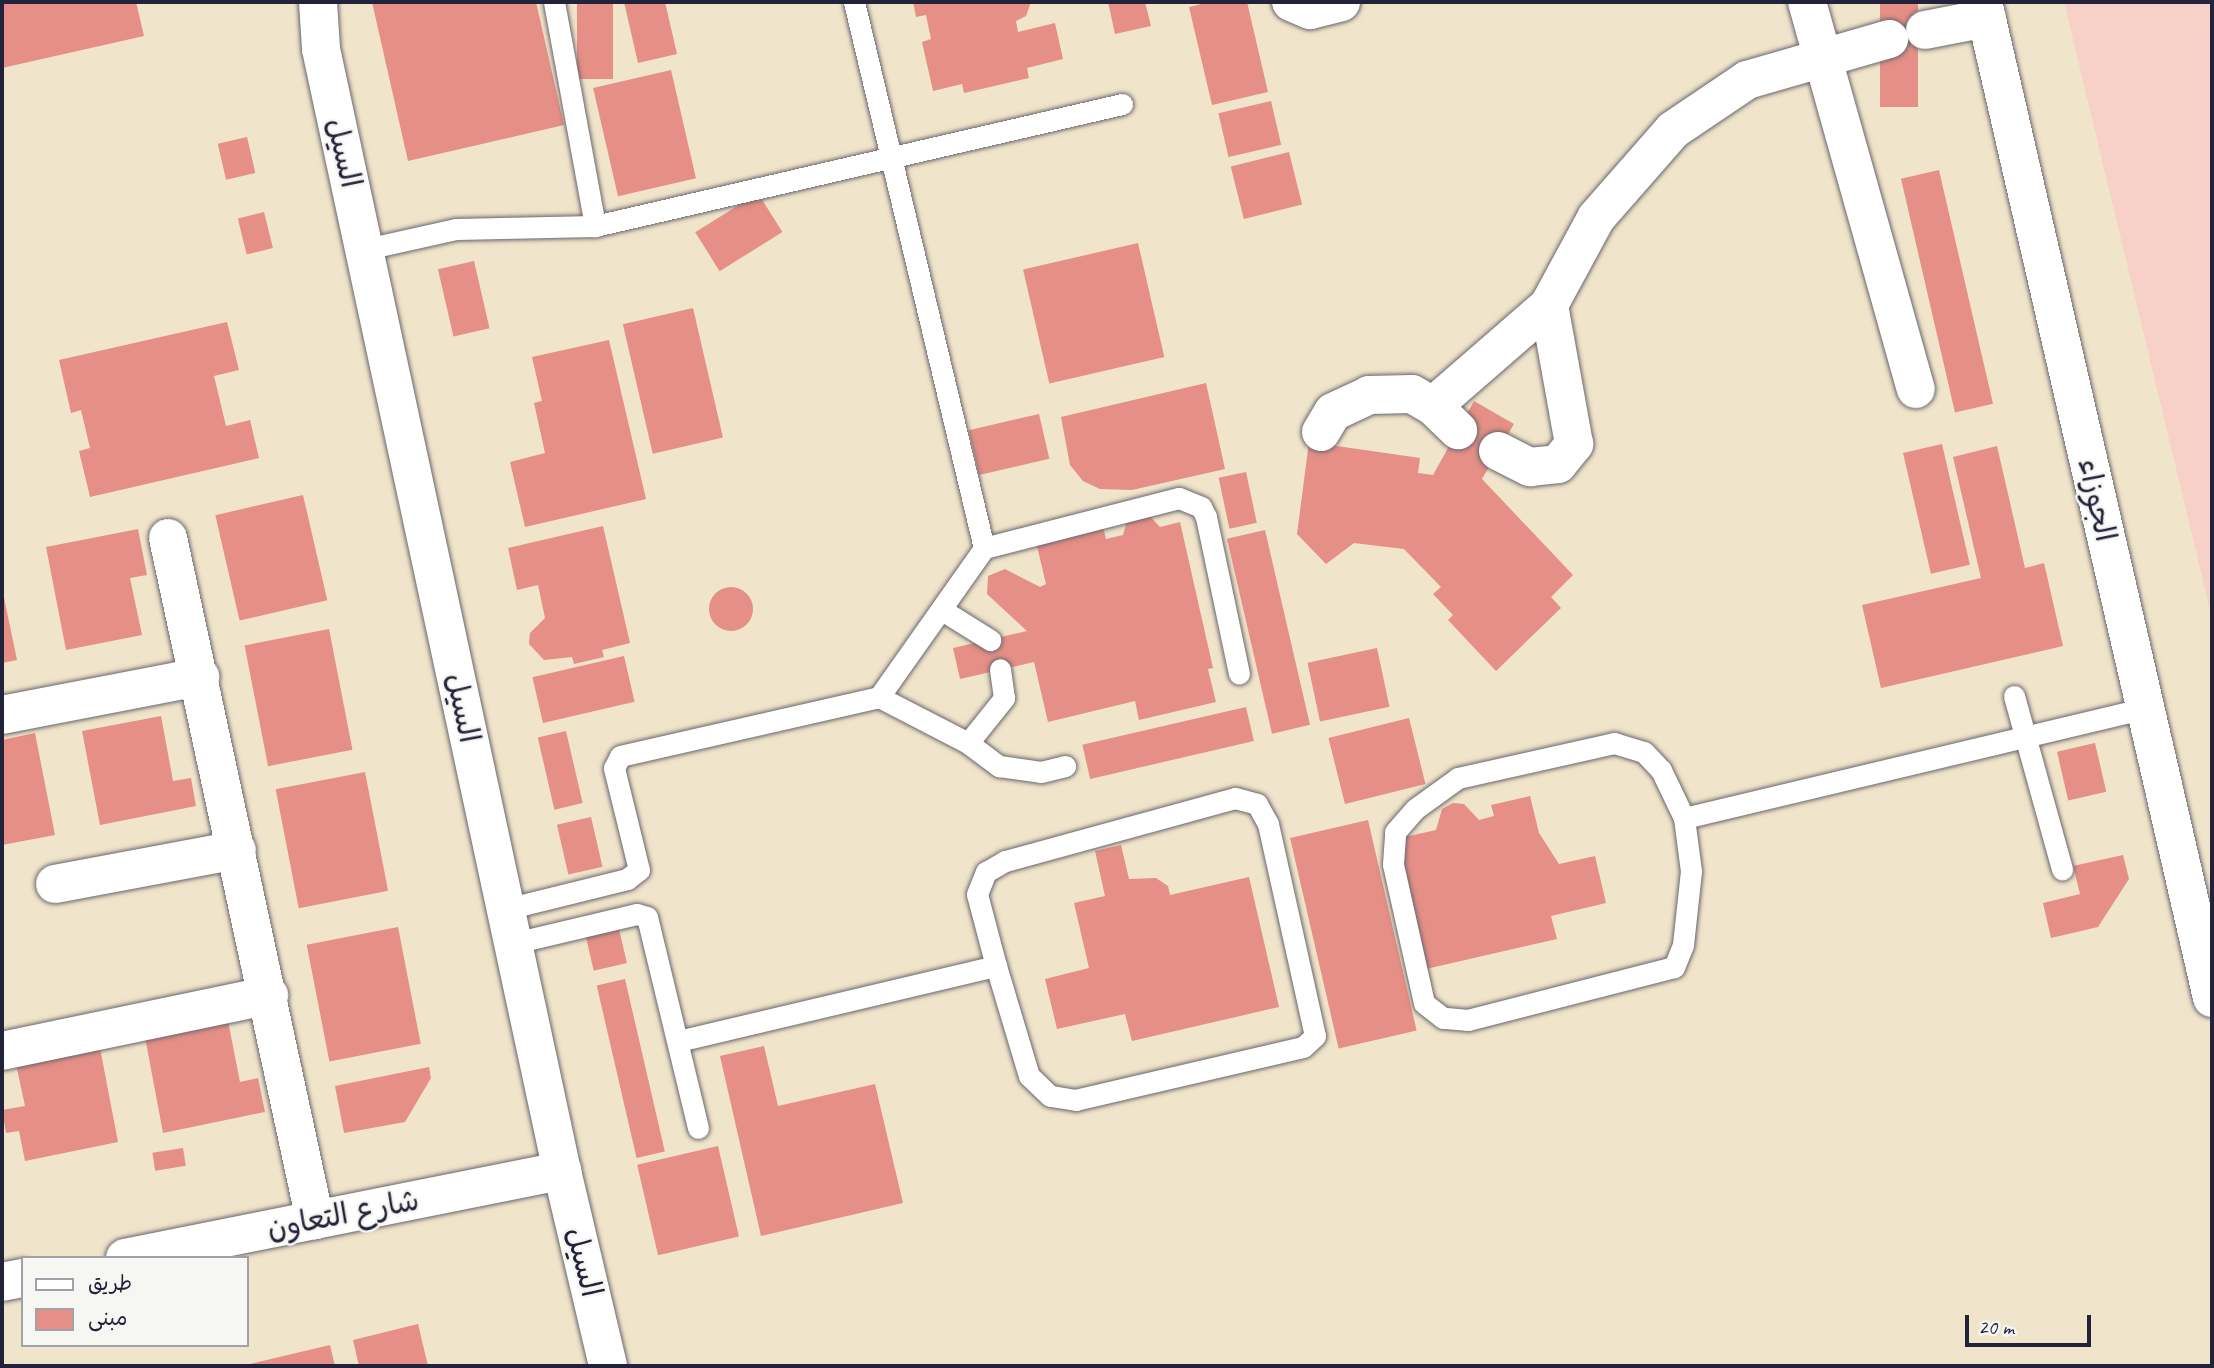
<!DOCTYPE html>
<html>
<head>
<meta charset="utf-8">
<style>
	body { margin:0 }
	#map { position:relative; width:2214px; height:1368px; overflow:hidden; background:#f0e4ca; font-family:Caveat,"Playpen Sans Arabic",sans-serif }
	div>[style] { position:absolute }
	.built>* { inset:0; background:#f7d1c7 }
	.building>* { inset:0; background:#e58f86; transform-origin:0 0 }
	.round { border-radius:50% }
	.roads { filter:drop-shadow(0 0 2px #6a666d) drop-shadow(0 0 2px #6a666d) }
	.service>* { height:21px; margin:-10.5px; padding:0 10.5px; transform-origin:10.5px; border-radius:10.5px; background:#fff }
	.minor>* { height:38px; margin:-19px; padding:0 19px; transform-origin:19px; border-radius:19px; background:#fff }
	span { translate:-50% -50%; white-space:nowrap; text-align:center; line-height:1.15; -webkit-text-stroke:5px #f6f6f2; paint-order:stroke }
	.street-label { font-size:30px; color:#22223b }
	.frame { position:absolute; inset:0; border:4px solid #22223b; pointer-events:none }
	.legend { position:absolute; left:21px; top:1256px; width:228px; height:91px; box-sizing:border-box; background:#f6f6f2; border:2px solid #a1a1a9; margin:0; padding:9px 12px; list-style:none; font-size:21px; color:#22223b }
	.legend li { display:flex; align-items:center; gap:14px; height:35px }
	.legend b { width:35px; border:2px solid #a1a1a9 }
	.scale { position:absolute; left:1965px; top:1315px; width:126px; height:32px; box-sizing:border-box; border:4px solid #22223b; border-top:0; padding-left:9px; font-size:21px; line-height:24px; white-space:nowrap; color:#22223b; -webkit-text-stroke:5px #f6f6f2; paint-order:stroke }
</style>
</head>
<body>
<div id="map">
	<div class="built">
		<i style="clip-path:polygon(2064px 2px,2212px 2px,2212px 618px)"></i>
	</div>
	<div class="building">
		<i style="clip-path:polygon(2px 2px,136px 2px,144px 36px,2px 68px)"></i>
		<i style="clip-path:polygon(372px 2px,536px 2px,564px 125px,408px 161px)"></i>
		<i style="left:577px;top:2px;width:36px;height:77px"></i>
		<i style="clip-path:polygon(624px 2px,665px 2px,677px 54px,638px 63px)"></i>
		<i style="clip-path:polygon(913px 2px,1031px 2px,1026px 16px,1016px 21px,1018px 32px,1055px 23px,1063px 59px,1027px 68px,1029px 78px,964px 93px,962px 84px,933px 91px,922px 42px,931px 39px,926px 15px,916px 17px)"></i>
		<i style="clip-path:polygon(1108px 2px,1145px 2px,1151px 26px,1115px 34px)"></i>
		<i style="clip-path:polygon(1210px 2px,1247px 2px,1268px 92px,1212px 105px,1189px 7px)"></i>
		<i style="left:1880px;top:2px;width:38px;height:105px"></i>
		<i style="left:671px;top:70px;width:111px;height:80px;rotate:77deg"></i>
		<i style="left:1271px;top:101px;width:45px;height:54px;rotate:77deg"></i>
		<i style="left:247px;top:137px;width:37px;height:30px;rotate:77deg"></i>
		<i style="left:1289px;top:152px;width:54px;height:60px;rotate:76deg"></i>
		<i style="left:1939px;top:170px;width:240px;height:39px;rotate:77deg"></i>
		<i style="left:758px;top:193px;width:46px;height:74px;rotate:58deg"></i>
		<i style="left:264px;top:212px;width:37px;height:27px;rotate:76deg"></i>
		<i style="left:1138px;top:243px;width:117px;height:118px;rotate:77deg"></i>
		<i style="left:474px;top:261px;width:69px;height:37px;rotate:77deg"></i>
		<i style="left:693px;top:308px;width:133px;height:72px;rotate:77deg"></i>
		<i style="clip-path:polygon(227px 322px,239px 370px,214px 376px,226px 426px,250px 420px,259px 458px,90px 497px,79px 451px,90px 448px,81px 410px,71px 413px,59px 360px)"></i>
		<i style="clip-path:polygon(609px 340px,646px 499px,525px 527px,510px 462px,545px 453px,534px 403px,542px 401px,532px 357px)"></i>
		<i style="clip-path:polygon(1206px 383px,1225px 469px,1132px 490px,1100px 489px,1083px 481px,1070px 465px,1061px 417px)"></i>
		<i style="clip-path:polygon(1474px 401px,1514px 424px,1482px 479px,1573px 575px,1551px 597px,1561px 608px,1496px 671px,1448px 620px,1453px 615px,1433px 594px,1441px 587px,1404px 549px,1354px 543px,1326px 564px,1297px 534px,1309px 442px,1420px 458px,1418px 473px,1433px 475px)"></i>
		<i style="left:1039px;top:414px;width:46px;height:72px;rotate:77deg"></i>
		<i style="left:1942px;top:444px;width:124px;height:40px;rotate:77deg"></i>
		<i style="clip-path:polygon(1997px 446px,2025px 568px,2044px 563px,2063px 646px,1881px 688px,1862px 605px,1981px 578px,1953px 457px)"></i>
		<i style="left:1246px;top:472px;width:52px;height:28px;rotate:78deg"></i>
		<i style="left:303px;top:495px;width:108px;height:90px;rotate:77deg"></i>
		<i style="clip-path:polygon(1147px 513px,1160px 527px,1180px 522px,1213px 668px,1208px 669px,1216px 702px,1139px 720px,1135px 701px,1048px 722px,1034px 662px,960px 679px,953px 648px,1027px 631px,987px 594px,988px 576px,1005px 569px,1040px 587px,1046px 584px,1036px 542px,1103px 526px,1106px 539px,1123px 535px,1128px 517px)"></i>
		<i style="clip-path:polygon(603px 526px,630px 643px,602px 650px,604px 657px,574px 664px,572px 657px,544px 660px,529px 644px,530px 633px,545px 618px,538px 585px,517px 590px,508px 548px)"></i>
		<i style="clip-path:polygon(138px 529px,147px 575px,130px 578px,142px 635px,66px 650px,46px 547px)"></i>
		<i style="left:1265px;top:530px;width:200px;height:39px;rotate:77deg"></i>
		<i class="round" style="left:709px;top:587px;width:44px;height:44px"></i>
		<i style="clip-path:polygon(2px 588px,17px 660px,2px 663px)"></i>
		<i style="left:329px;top:629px;width:123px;height:86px;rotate:79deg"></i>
		<i style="left:1377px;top:648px;width:60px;height:71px;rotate:78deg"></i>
		<i style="left:624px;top:656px;width:47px;height:94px;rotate:77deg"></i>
		<i style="left:1246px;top:707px;width:35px;height:168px;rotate:77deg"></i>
		<i style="clip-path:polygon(161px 716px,173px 781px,191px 778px,196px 806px,100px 825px,82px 731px)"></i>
		<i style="left:1409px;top:718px;width:68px;height:83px;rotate:76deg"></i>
		<i style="left:566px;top:731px;width:74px;height:29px;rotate:77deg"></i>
		<i style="clip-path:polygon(35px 733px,55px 835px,2px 845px,2px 740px)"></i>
		<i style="left:2095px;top:743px;width:50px;height:39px;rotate:77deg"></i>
		<i style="left:365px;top:772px;width:121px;height:91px;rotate:79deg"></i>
		<i style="clip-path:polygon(1530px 796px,1539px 833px,1559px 864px,1595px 856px,1606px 903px,1551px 916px,1557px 939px,1426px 969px,1396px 839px,1436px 830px,1442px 809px,1453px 803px,1464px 804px,1479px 820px,1494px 816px,1491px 805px)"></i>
		<i style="left:591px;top:817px;width:51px;height:35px;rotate:77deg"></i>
		<i style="left:1368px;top:820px;width:216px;height:80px;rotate:77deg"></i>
		<i style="clip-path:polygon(1121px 845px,1129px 879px,1156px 878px,1168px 886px,1170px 895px,1249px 877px,1279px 1007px,1132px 1041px,1125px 1014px,1057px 1029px,1045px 979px,1089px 968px,1074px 903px,1105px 896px,1095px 851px)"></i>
		<i style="clip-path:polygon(2123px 855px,2129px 879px,2098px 927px,2051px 938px,2043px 903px,2080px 894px,2073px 866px)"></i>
		<i style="left:398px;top:927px;width:119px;height:93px;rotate:79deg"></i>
		<i style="left:619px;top:929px;width:35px;height:34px;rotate:77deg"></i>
		<i style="left:625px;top:979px;width:177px;height:29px;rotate:77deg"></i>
		<i style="clip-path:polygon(228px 1021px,240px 1082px,258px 1078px,265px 1112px,163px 1133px,145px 1037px)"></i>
		<i style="clip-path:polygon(764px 1046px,778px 1106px,875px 1084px,903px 1203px,761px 1236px,720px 1056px)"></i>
		<i style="clip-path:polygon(100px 1048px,118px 1142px,25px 1161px,19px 1131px,6px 1133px,2px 1110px,25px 1106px,16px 1064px)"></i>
		<i style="clip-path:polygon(429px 1067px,431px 1078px,405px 1122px,344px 1133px,335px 1086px)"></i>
		<i style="left:718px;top:1146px;width:93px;height:83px;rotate:77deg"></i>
		<i style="left:183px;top:1148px;width:18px;height:31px;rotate:81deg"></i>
		<i style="clip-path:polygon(418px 1324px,428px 1366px,359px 1366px,353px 1340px)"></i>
		<i style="clip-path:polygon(330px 1345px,335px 1366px,247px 1366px,246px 1365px)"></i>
	</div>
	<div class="roads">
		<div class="service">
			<i style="left:554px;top:2px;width:228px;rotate:79.6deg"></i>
			<i style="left:854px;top:2px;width:561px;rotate:76.61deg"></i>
			<i style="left:366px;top:249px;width:92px;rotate:-12.5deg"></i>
			<i style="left:456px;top:229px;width:139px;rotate:-1.2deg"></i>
			<i style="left:595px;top:226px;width:541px;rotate:-13.03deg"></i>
			<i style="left:942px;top:610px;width:57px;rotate:32deg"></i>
			<i style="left:2014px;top:696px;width:180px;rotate:74.5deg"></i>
			<i style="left:879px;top:697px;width:182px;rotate:-54.8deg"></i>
			<i style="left:984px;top:548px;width:201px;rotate:-14.4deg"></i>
			<i style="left:1179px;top:498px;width:24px;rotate:22deg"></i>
			<i style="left:1201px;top:507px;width:11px;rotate:63deg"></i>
			<i style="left:1206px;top:517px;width:160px;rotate:78.1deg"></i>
			<i style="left:968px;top:743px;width:58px;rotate:-51.3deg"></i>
			<i style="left:1004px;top:698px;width:29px;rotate:-98deg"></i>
			<i style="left:1614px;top:743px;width:31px;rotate:17deg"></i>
			<i style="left:1644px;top:752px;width:25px;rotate:47deg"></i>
			<i style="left:1661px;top:770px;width:53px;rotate:64.4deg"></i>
			<i style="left:1684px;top:818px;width:53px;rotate:82.5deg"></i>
			<i style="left:1691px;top:871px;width:74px;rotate:96.2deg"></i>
			<i style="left:1683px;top:945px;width:24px;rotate:112deg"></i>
			<i style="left:1674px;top:967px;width:213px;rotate:165.6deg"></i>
			<i style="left:1468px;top:1020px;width:25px;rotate:-175deg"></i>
			<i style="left:1443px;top:1018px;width:24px;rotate:-142deg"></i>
			<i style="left:1424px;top:1003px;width:142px;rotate:-102.6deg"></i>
			<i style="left:1393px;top:864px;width:32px;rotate:-86deg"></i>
			<i style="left:1395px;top:832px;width:30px;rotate:-49deg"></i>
			<i style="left:1415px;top:809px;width:53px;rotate:-35.8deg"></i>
			<i style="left:1458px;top:778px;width:160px;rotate:-12.6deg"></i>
			<i style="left:1235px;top:798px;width:23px;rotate:15deg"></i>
			<i style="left:1257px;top:804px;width:23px;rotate:61deg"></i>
			<i style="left:1268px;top:824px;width:217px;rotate:77.5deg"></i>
			<i style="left:1315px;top:1036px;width:16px;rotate:137deg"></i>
			<i style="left:1303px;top:1047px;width:233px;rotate:166.9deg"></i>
			<i style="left:1076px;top:1100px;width:26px;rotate:-171deg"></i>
			<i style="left:1050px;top:1096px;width:29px;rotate:-136deg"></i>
			<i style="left:1029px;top:1076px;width:115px;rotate:-106.7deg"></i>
			<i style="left:996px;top:966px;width:74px;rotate:-104.8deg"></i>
			<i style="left:977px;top:894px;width:24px;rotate:-68deg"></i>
			<i style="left:986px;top:872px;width:22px;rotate:-30deg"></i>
			<i style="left:1005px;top:861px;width:238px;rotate:-15.3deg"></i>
			<i style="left:1684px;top:818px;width:474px;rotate:-13.4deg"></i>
			<i style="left:506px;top:909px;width:125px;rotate:-13.9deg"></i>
			<i style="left:627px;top:879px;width:15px;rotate:-37deg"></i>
			<i style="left:639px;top:870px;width:105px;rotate:-103.8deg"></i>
			<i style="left:614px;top:768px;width:13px;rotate:-63deg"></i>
			<i style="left:620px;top:756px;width:266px;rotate:-12.8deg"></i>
			<i style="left:879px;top:697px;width:100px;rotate:27.3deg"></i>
			<i style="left:968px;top:743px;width:39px;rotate:37deg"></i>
			<i style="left:999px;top:766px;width:42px;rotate:8.1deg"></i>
			<i style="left:1041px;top:772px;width:25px;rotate:-14deg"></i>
			<i style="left:514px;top:943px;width:126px;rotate:-13.3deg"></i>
			<i style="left:637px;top:914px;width:10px;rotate:17deg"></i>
			<i style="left:647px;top:917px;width:217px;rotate:76.4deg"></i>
			<i style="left:678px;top:1041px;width:327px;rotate:-13.3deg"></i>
		</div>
		<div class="minor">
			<i style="left:318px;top:2px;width:47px;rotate:86.3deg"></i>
			<i style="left:321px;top:49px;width:1148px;rotate:77.88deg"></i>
			<i style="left:562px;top:1171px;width:200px;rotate:76.7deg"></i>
			<i style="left:1291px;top:2px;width:21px;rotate:23deg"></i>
			<i style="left:1310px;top:10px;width:32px;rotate:-14deg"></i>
			<i style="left:1807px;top:2px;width:402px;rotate:74.3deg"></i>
			<i style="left:1983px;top:2px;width:1022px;rotate:77.05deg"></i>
			<i style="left:1925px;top:30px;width:63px;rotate:-11deg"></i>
			<i style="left:1433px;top:406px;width:35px;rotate:44deg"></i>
			<i style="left:1321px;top:432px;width:23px;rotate:-59deg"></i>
			<i style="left:1333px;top:412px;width:40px;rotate:-25deg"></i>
			<i style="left:1369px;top:395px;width:43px;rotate:-1.3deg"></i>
			<i style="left:1412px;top:394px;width:24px;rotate:30deg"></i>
			<i style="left:1433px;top:406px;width:154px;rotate:-41deg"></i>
			<i style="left:1549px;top:305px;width:99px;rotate:-61.6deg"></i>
			<i style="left:1596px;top:218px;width:117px;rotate:-48.8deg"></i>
			<i style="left:1673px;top:130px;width:89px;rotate:-34deg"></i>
			<i style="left:1747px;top:80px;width:148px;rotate:-16.1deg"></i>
			<i style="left:1498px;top:451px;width:36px;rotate:27deg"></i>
			<i style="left:1530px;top:467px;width:28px;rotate:-6deg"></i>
			<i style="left:1558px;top:464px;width:26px;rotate:-51deg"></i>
			<i style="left:1574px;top:444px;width:141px;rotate:-100.2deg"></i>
			<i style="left:168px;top:538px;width:698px;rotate:77.84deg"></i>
			<i style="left:2px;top:715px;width:202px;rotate:-10.9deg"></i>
			<i style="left:55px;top:884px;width:185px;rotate:-10.6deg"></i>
			<i style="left:2px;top:1051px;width:273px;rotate:-11.8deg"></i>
			<i style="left:125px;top:1258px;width:446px;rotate:-11.3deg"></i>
			<i style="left:2px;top:1282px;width:21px;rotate:-11deg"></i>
		</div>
	</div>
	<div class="street-label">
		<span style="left:344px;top:153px;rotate:77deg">السيل</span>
		<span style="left:2097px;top:500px;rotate:77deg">الجوزاء</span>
		<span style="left:463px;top:708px;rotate:78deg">السيل</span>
		<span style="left:343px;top:1214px;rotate:-11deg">شارع التعاون</span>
		<span style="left:584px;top:1262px;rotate:76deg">السيل</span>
	</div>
	<div class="frame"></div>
	<ul class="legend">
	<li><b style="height:9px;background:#fff"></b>طريق</li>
	<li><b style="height:19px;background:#e58f86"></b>مبنى</li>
	</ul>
	<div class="scale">20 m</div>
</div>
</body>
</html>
